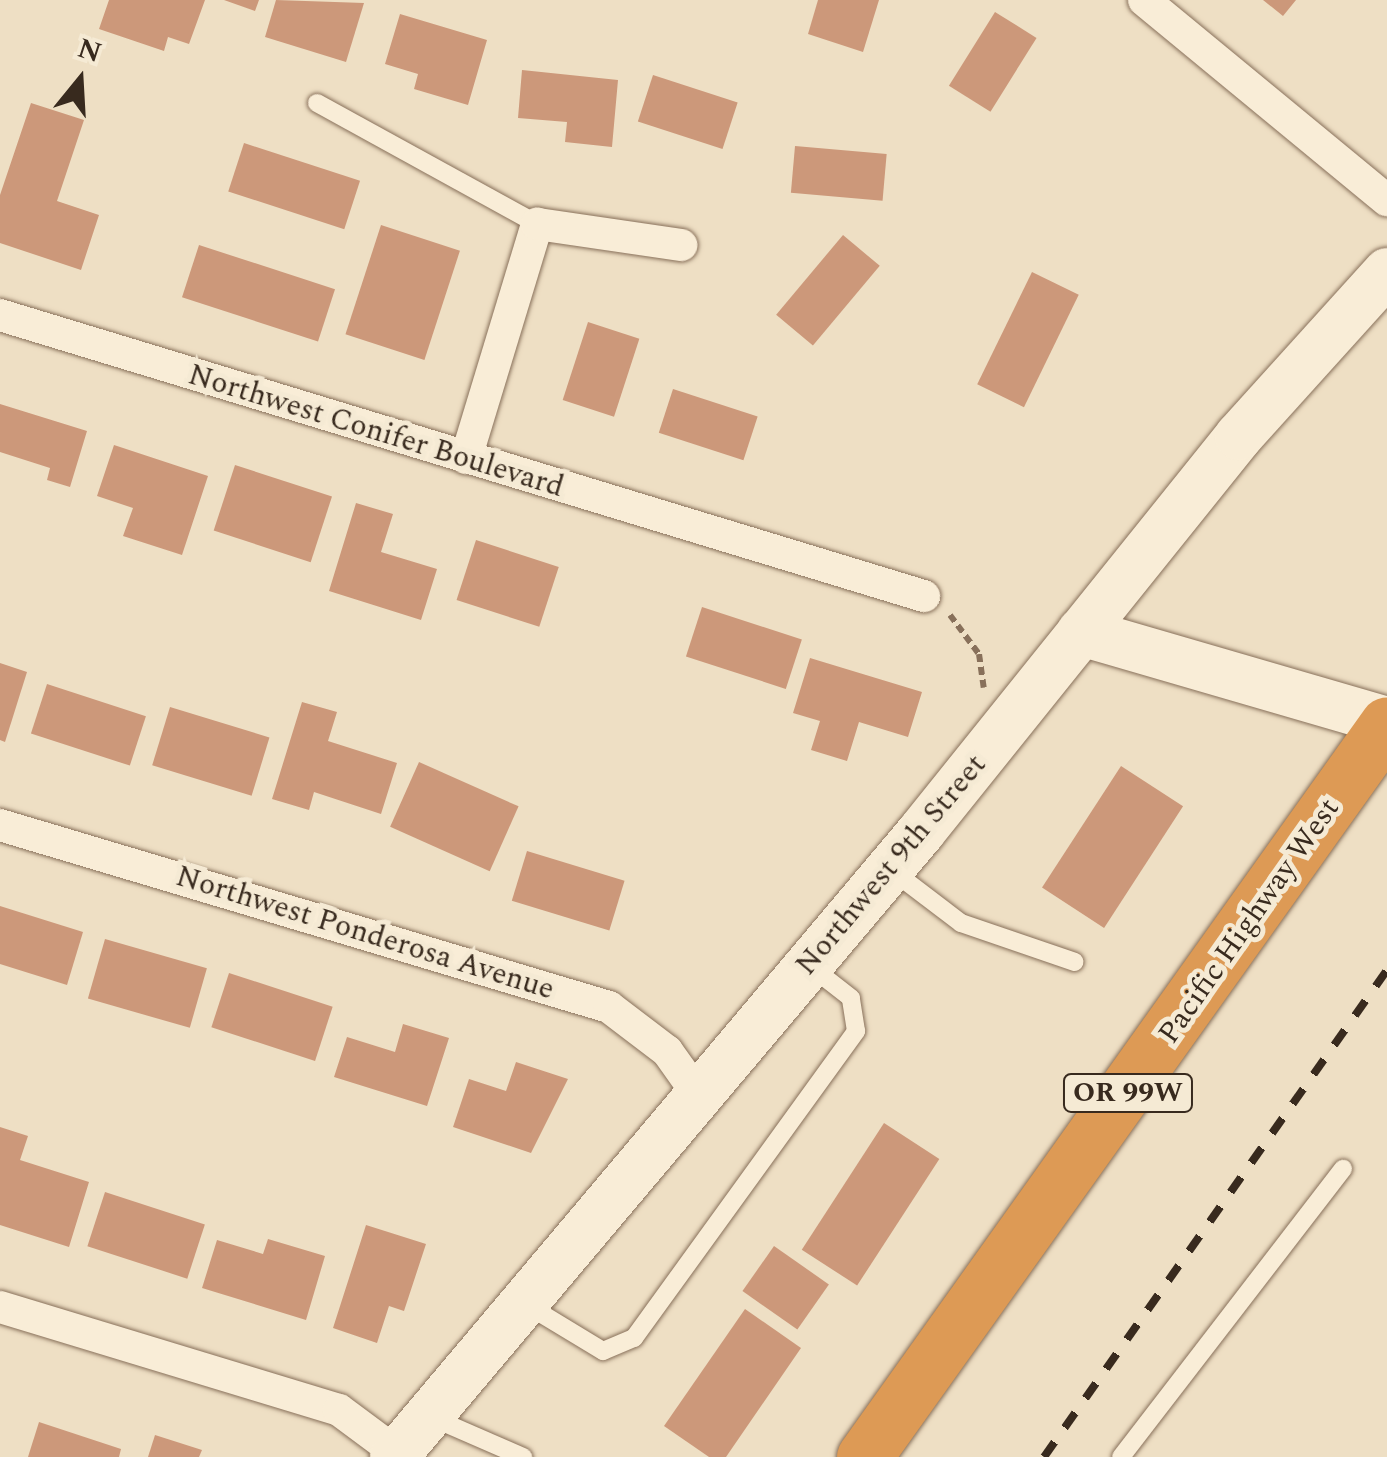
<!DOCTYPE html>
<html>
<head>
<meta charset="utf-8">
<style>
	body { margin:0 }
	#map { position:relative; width:1387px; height:1457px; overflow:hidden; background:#eedfc4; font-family:Spectral,serif }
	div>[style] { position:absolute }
	.building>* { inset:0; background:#cc987a; transform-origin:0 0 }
	.path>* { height:6px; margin-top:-3px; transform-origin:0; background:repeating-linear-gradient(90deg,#88705a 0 8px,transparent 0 13px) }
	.roads { filter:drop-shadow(0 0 2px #88705a) drop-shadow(0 0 2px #88705a) }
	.lane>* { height:18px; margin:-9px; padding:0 9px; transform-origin:9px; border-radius:9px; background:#f9edd7 }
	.street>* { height:32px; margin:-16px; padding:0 16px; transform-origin:16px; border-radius:16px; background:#f9edd7 }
	.secondary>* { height:48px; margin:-24px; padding:0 24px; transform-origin:24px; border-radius:24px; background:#f9edd7 }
	.highway>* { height:55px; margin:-27.5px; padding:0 27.5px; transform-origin:27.5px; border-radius:27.5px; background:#dd9a55 }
	.rail>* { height:8px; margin-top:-4px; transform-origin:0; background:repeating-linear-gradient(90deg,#382a1e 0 18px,transparent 0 36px) }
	span { translate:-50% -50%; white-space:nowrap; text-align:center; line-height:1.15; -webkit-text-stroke:10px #f5ead4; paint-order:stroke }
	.shield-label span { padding:2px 8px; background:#f5ead4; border:2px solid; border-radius:8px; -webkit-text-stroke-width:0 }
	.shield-label { font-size:28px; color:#382a1e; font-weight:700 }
	.street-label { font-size:30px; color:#382a1e }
	.north { position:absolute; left:30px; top:30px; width:100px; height:100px; -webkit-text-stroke:8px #f5ead4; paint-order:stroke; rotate:18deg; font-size:28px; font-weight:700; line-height:40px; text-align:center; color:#382a1e }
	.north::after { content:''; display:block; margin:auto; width:35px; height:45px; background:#382a1e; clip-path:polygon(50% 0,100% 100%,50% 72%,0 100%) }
</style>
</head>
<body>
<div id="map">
	<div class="building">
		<i style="clip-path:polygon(109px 0,205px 0,189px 44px,168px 37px,164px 51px,99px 29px)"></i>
		<i style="clip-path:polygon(224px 0,259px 0,255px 11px)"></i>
		<i style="clip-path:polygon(276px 0,364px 3px,346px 62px,265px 37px)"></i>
		<i style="clip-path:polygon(818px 0,879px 0,863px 52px,808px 34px)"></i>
		<i style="clip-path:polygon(1263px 0,1296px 0,1283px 16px)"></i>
		<i style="left:995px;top:12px;width:49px;height:87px;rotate:32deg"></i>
		<i style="clip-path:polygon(400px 14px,487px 40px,468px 105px,414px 89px,418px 74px,385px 64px)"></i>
		<i style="clip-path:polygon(522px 70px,618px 80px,612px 147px,565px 142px,567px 122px,518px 118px)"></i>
		<i style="left:653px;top:75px;width:89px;height:49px;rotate:18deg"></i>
		<i style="clip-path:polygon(31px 103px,84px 120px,57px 201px,99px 215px,81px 270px,0 243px,0 195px)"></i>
		<i style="left:244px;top:143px;width:122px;height:51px;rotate:18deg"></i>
		<i style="left:795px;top:146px;width:92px;height:47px;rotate:5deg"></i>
		<i style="left:381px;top:225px;width:83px;height:115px;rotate:18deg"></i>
		<i style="left:843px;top:235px;width:48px;height:104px;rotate:40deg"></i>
		<i style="left:199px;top:245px;width:143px;height:55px;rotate:18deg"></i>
		<i style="left:1032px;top:272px;width:52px;height:125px;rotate:26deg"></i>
		<i style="left:588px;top:322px;width:54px;height:82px;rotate:18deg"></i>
		<i style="left:673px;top:389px;width:89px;height:46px;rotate:18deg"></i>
		<i style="clip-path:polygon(0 404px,87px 431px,70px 487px,47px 480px,50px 468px,0 452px)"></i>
		<i style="clip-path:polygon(114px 445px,208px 476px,182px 555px,123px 536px,133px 508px,97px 496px)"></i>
		<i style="left:235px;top:465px;width:102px;height:69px;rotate:18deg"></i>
		<i style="clip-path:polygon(356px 503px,393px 514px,381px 552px,437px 569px,421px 620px,329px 591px)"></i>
		<i style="left:476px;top:540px;width:87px;height:63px;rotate:18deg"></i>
		<i style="left:702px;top:607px;width:105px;height:52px;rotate:18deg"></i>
		<i style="clip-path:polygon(810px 658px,922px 692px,908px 737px,859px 722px,847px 761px,811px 750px,820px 721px,793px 713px)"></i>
		<i style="clip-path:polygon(0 663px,27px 672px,5px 742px,0 740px)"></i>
		<i style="left:47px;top:684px;width:104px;height:52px;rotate:18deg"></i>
		<i style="clip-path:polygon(302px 702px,337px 712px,328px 741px,397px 763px,381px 814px,314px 792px,309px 810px,272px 799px)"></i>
		<i style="left:170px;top:707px;width:104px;height:61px;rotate:17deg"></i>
		<i style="left:419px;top:762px;width:109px;height:71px;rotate:24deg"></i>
		<i style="left:1121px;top:766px;width:74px;height:145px;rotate:33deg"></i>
		<i style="left:527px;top:851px;width:102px;height:52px;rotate:17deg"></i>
		<i style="clip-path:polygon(0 906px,83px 932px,67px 985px,0 964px)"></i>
		<i style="left:105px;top:939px;width:106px;height:62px;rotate:16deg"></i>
		<i style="left:229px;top:973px;width:109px;height:57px;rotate:18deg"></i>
		<i style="clip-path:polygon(403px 1024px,449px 1038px,427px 1106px,334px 1077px,347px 1037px,395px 1052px)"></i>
		<i style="clip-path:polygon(516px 1062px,568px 1079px,531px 1153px,453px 1127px,469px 1079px,506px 1091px)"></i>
		<i style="left:884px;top:1123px;width:66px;height:151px;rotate:33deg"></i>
		<i style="clip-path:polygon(0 1127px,28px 1136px,20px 1160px,89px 1182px,69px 1247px,0 1225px)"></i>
		<i style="left:105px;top:1192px;width:105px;height:57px;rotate:18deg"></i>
		<i style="clip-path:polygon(366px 1225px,426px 1244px,404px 1311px,389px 1306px,377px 1343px,333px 1328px)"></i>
		<i style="clip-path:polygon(268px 1239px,325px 1256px,306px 1320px,202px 1288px,217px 1240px,263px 1254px)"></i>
		<i style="left:774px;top:1246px;width:67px;height:55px;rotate:35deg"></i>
		<i style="clip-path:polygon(745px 1309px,801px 1348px,726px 1457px,709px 1457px,664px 1426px)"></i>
		<i style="clip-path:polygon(39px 1422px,121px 1449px,119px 1457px,28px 1457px)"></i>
		<i style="clip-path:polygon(155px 1435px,202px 1450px,199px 1457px,148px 1457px)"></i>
	</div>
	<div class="path">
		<i style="left:950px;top:615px;width:49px;rotate:53.4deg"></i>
		<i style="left:979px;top:654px;width:34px;rotate:82deg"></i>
	</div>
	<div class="roads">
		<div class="lane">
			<i style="left:317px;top:103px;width:251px;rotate:28.8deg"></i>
			<i style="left:890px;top:869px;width:89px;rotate:37.3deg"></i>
			<i style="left:961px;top:923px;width:120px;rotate:18.9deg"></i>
			<i style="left:527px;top:1305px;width:89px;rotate:31.2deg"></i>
			<i style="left:603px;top:1351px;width:34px;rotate:-23deg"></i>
			<i style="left:634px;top:1338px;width:379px;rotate:-54.1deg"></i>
			<i style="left:856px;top:1031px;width:33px;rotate:-99deg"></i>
			<i style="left:851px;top:998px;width:52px;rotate:-142deg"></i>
			<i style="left:429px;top:1416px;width:103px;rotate:23.6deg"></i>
			<i style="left:1121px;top:1457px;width:364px;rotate:-52.4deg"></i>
		</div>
		<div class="street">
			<i style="left:1144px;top:0;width:315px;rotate:39.5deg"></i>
			<i style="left:0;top:315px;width:966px;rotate:16.92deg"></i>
			<i style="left:466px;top:458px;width:245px;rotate:-73.1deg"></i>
			<i style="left:537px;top:224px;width:146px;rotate:8.3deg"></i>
			<i style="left:0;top:825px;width:636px;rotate:16.64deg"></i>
			<i style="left:609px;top:1007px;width:73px;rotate:37.2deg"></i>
			<i style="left:667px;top:1051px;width:52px;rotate:54.5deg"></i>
			<i style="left:0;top:1307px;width:354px;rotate:16.9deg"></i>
			<i style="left:339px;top:1410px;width:72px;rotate:36.6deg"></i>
		</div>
		<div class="secondary">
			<i style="left:1081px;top:632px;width:319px;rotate:16.2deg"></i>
			<i style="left:394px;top:1457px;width:818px;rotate:-49.86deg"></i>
			<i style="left:921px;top:832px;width:508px;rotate:-51.23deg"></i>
			<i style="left:1239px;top:436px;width:221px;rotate:-47.9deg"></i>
		</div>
		<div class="highway">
			<i style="left:864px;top:1457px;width:900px;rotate:-54.49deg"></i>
		</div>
	</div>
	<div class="rail">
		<i style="left:1044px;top:1457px;width:596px;rotate:-54.84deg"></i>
	</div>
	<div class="shield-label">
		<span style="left:1128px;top:1093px">OR 99W</span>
	</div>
	<div class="street-label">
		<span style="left:376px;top:431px;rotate:17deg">Northwest Conifer Boulevard</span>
		<span style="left:891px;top:865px;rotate:-50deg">Northwest 9th Street</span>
		<span style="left:1249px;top:921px;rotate:-55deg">Pacific Highway West</span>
		<span style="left:365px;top:933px;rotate:17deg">Northwest Ponderosa Avenue</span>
	</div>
	<div class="north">N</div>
</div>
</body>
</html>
